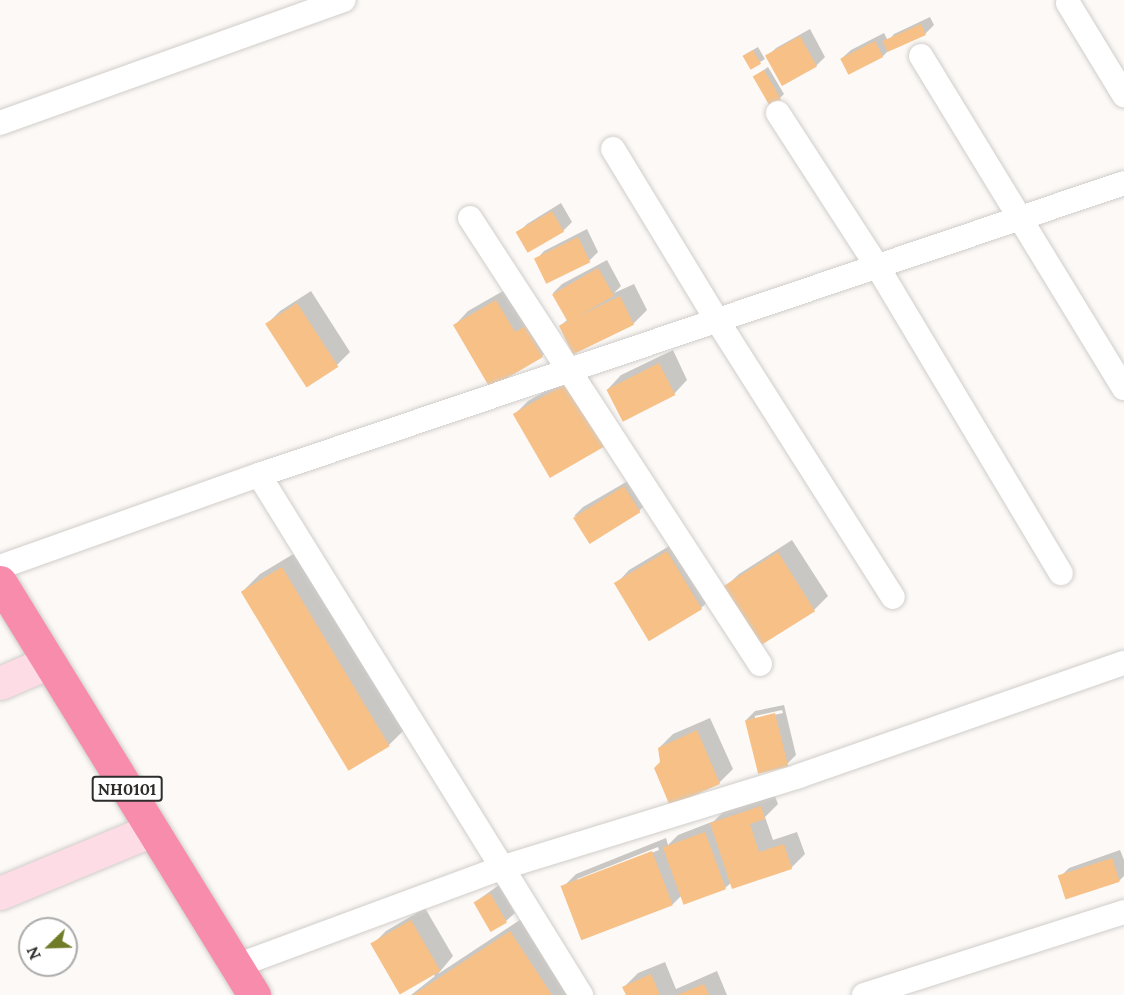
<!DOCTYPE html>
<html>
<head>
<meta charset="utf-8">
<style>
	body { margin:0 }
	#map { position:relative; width:1124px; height:995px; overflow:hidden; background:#fcf9f6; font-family:Lora,serif }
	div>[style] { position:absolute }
	.shadow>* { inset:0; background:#0003; transform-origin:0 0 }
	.building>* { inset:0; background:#f7c086; transform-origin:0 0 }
	.roads { filter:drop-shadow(0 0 2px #d0cdca) drop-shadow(0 0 2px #d0cdca) }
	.street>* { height:24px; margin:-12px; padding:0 12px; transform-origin:12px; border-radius:12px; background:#fff }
	.secondary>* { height:33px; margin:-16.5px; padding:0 16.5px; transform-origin:16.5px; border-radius:16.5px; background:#fddce6 }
	.highway>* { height:33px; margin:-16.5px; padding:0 16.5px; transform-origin:16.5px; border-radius:16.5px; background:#f88cad }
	span { translate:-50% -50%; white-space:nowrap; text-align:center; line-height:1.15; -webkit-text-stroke:4.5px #fff; paint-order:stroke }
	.shield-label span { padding:2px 4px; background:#fff; border:2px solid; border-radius:4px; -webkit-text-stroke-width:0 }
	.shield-label { font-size:16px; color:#2e2d2c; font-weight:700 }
	.north { position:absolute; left:18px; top:917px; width:60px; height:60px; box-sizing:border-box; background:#fff; border:2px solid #ababab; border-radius:50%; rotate:247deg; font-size:16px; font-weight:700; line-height:24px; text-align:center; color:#2e2d2c }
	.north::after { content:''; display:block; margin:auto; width:21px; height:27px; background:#717c28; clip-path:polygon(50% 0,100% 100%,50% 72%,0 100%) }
</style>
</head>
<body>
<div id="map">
	<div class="shadow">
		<i style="clip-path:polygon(930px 17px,934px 25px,925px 34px,889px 50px,883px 56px,842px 58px,851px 50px,884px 33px,888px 41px,894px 34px)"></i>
		<i style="clip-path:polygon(810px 29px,825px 57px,816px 66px,783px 85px,767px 57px,776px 48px)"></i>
		<i style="left:758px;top:47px;width:14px;height:17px;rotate:60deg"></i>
		<i style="clip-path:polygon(768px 67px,784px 94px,780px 98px,755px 76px)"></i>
		<i style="clip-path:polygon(561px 203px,572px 222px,563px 231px,518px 233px,527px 224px)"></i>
		<i style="clip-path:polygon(587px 229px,598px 252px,589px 261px,536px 260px,544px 251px)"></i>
		<i style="clip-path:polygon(607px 260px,621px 286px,614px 293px,634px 284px,647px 310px,633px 324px,573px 352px,560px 326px,567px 320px,553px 293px,562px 284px)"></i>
		<i style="clip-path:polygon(510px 287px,556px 342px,542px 356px,491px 386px,455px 325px,468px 311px)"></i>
		<i style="clip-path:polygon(311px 291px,350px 352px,337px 365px,267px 324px,280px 311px)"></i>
		<i style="clip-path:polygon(673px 350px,687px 380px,674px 394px,608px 389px,621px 375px)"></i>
		<i style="clip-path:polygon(584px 369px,620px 431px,515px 414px,528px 401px)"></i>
		<i style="clip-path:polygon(633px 478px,648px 502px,639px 511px,574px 516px,583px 507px)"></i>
		<i style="clip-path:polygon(681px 539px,715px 595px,701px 608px,616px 584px,629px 570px)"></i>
		<i style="clip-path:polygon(792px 540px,828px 596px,814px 610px,725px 587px,739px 574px)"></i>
		<i style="clip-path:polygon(300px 550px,406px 728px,388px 746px,243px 591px,260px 574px)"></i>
		<i style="clip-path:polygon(evenodd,784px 705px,796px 755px,787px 764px,746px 720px,755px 711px,784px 705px,782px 710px,783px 713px,755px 719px,755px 716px,782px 710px)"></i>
		<i style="clip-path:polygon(710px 718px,733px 769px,719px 783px,661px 762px,659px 748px,673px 734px)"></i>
		<i style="clip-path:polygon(evenodd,774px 794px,778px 804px,765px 817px,773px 840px,797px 832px,805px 854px,791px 868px,732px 882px,725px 888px,682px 895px,673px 904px,583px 939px,563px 887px,576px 874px,666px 838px,668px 845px,678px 835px,714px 821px,725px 810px,774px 794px,658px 847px,659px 850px,577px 882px,577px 879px,658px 847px)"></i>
		<i style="clip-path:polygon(1120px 850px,1124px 860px,1124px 876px,1119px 881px,1060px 877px,1069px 868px)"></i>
		<i style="clip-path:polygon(499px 885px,515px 913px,506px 921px,475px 902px)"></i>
		<i style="clip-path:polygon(425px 908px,453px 956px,438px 974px,529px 914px,581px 995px,411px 995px,435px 976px,433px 974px,373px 944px,386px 931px)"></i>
		<i style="clip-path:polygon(665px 962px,676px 989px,717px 971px,727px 995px,628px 995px,624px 987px,638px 973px)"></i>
	</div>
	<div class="building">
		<i style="left:921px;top:24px;width:12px;height:42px;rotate:66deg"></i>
		<i style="left:800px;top:36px;width:35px;height:40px;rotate:61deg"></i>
		<i style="left:875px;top:41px;width:18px;height:39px;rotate:63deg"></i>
		<i style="left:753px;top:50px;width:16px;height:12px;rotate:60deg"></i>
		<i style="left:764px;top:70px;width:34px;height:13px;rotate:60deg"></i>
		<i style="left:552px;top:211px;width:24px;height:42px;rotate:60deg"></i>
		<i style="left:578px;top:237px;width:28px;height:49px;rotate:64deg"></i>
		<i style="left:598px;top:268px;width:32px;height:53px;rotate:60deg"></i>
		<i style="left:620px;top:296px;width:32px;height:68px;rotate:64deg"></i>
		<i style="clip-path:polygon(496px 300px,515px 332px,525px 326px,543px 357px,490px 388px,453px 325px)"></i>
		<i style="left:297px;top:303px;width:76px;height:38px;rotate:57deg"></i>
		<i style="left:659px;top:363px;width:36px;height:59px;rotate:63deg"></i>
		<i style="left:570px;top:381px;width:74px;height:66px;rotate:60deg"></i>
		<i style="left:624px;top:486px;width:31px;height:60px;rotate:58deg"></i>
		<i style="left:667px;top:551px;width:68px;height:62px;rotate:59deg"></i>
		<i style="left:778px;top:552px;width:70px;height:64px;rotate:58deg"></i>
		<i style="left:282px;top:567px;width:209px;height:48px;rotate:59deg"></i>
		<i style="left:775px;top:713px;width:55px;height:31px;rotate:76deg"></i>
		<i style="clip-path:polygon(697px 730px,720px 784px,670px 806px,654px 768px,660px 762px,658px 748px)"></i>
		<i style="clip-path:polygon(761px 806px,765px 819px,750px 824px,759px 852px,784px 844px,792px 869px,732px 889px,710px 823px)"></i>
		<i style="left:705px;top:832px;width:61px;height:45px;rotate:70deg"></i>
		<i style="left:652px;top:851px;width:58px;height:98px;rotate:69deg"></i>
		<i style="left:1112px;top:858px;width:25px;height:57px;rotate:72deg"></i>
		<i style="left:490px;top:893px;width:34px;height:19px;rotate:60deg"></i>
		<i style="left:411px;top:920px;width:59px;height:47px;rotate:60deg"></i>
		<i style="clip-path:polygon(510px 931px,552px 995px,413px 995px)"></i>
		<i style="clip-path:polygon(651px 974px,660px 995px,626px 995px,622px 987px)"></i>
		<i style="clip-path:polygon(704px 984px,709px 995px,677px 995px)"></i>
	</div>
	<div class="roads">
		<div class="street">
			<i style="left:1068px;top:3px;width:108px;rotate:58.7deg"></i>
			<i style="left:921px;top:56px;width:389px;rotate:58.6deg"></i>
			<i style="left:778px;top:113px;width:182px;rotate:57.1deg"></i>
			<i style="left:877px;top:266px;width:358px;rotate:59.1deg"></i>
			<i style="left:0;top:123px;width:365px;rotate:-19.7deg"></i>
			<i style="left:613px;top:149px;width:200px;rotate:58.7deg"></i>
			<i style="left:717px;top:320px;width:328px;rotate:57.6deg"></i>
			<i style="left:470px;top:218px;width:532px;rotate:56.97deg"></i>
			<i style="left:259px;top:475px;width:612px;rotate:58.23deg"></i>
			<i style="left:0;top:567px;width:275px;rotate:-19.6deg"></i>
			<i style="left:259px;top:475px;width:913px;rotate:-18.65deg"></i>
			<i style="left:236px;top:966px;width:286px;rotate:-20.3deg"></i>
			<i style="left:504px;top:867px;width:309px;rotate:-17.1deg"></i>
			<i style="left:799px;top:776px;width:344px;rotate:-19.2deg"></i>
			<i style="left:864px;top:995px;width:273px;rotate:-17.7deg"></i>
		</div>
		<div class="secondary">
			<i style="left:0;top:683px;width:53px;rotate:-23.2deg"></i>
			<i style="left:0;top:893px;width:165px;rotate:-22.5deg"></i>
		</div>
		<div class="highway">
			<i style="left:0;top:582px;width:485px;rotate:58.4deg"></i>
		</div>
	</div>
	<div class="shield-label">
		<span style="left:127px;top:789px">NH0101</span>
	</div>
	<div class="north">N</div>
</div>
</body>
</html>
